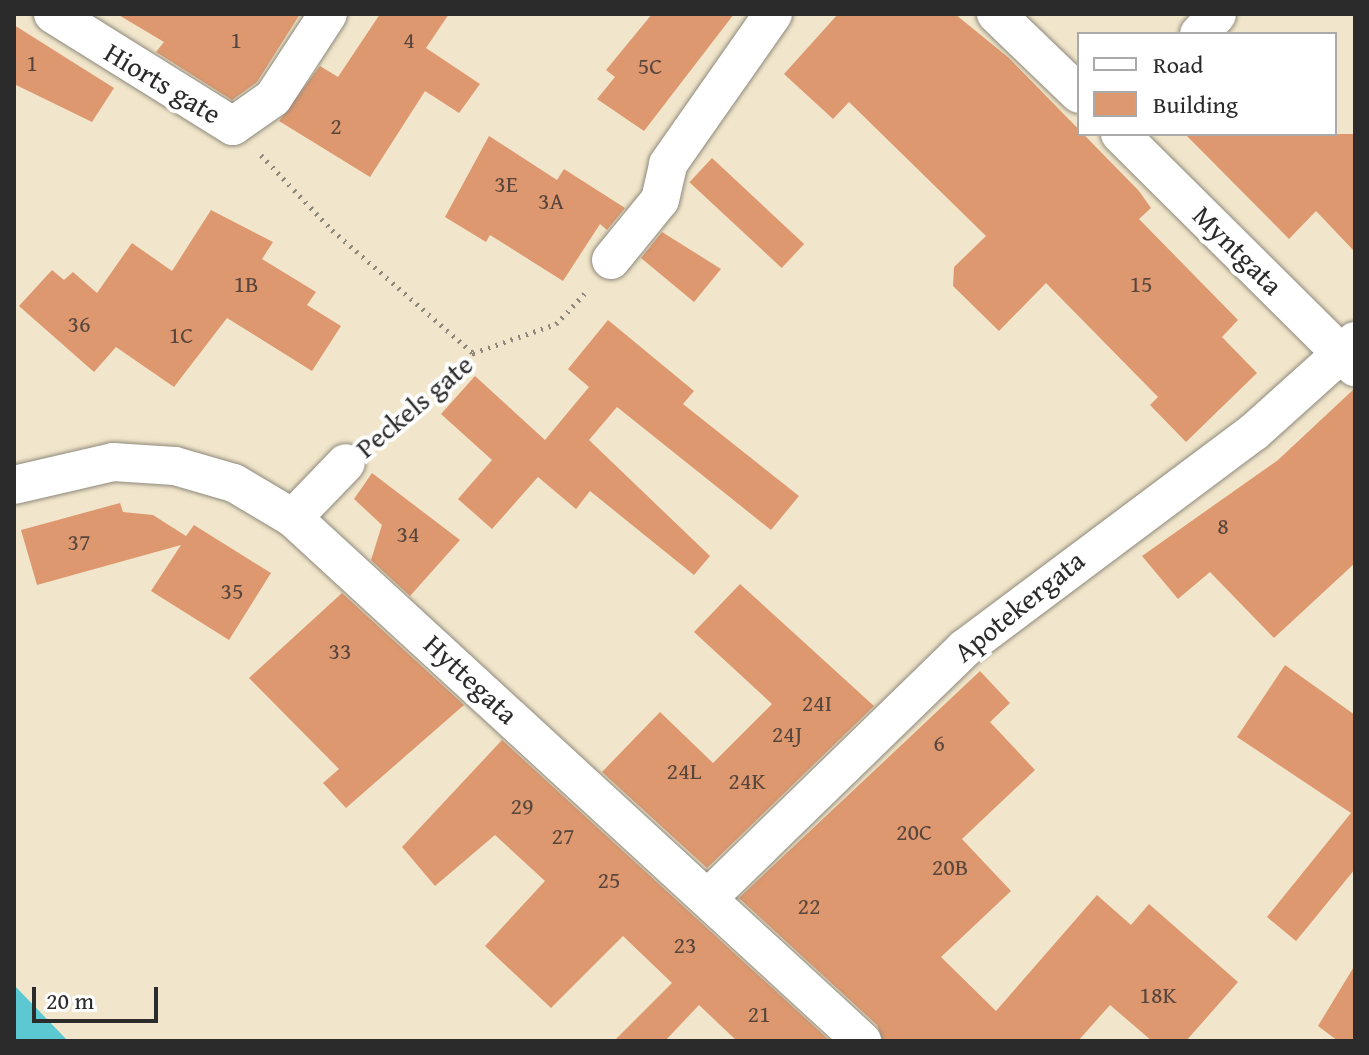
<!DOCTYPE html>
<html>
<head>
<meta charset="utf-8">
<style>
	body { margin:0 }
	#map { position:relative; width:1369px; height:1055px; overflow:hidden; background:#f1e6cb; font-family:"Gentium Book Plus",serif }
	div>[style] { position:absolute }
	.water>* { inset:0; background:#5bc8d2 }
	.building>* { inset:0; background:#de986f; transform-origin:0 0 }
	.path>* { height:5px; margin-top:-2.5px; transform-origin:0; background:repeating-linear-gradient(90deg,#8e887b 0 2px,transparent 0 8px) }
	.roads { filter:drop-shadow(0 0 2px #8e887b) drop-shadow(0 0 2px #8e887b) }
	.minor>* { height:38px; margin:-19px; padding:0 19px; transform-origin:19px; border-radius:19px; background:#fff }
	span { translate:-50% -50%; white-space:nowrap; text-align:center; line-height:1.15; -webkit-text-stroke:8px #fff; paint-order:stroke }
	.number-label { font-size:24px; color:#58463c }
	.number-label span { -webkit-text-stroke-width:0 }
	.street-label { font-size:28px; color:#2b2b2b }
	.frame { position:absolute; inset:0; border:16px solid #2b2b2b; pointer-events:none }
	.legend { position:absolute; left:1077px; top:32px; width:260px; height:104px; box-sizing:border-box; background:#fff; border:2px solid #aaa; margin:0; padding:10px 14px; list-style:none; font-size:24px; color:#2b2b2b }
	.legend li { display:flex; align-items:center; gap:16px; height:40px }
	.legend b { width:40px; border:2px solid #aaa }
	.scale { position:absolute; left:32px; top:987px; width:126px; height:36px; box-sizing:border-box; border:4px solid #2b2b2b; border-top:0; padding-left:10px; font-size:24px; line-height:28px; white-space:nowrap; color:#2b2b2b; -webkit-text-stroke:6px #fff; paint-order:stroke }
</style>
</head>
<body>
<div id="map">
	<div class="water">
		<i style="clip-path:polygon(14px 985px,68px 1041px,14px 1041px)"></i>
	</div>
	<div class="building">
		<i style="clip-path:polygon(117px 14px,300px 14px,257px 82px,232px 100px,156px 52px,164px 42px)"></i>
		<i style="clip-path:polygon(380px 14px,449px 14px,426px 48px,480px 84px,459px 113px,425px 91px,370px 177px,279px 121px,320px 66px,338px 77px)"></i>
		<i style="clip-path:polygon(652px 14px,734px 14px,644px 131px,597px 99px,615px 77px,606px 70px)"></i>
		<i style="clip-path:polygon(838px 14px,955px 14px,1009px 58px,1139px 191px,1151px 208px,1139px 219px,1238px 320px,1222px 337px,1257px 373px,1186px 442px,1150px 405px,1158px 397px,1046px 283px,999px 331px,953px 286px,954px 267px,986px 236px,849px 102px,833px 119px,784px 74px)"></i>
		<i style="clip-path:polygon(14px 25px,114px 88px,92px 122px,14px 84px)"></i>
		<i style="clip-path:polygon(1185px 134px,1355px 134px,1355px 252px,1316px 211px,1289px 239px)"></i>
		<i style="clip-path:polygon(489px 136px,557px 180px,564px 169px,625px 208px,607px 230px,600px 224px,563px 281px,490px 235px,486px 242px,445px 217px)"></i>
		<i style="left:712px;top:158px;width:126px;height:33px;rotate:43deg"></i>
		<i style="clip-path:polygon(211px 210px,273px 242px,262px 259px,316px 292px,307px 305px,341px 326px,312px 371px,227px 318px,174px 387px,116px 347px,94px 372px,19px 306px,52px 270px,64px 280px,73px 272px,97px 293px,132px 243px,172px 271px)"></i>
		<i style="clip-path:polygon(662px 232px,721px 269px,694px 302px,641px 258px)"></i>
		<i style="clip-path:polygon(608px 320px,694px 391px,683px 404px,799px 496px,771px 530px,617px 407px,589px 440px,710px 556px,694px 575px,590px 491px,576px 509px,538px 477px,492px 529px,458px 499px,492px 460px,441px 414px,475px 376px,545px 440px,589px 387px,568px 369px)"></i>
		<i style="clip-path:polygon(1355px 388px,1355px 563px,1274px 638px,1210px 572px,1178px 599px,1142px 556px,1278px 460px)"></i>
		<i style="clip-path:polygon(372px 473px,460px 540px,410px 596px,371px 560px,382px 525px,354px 499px)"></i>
		<i style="clip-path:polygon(120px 503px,123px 512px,153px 515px,186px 536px,194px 525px,271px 573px,229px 640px,151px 591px,181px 545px,37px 585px,21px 530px)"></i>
		<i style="clip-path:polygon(740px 584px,874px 706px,707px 868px,602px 772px,660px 712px,713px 763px,772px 704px,694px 632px)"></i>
		<i style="clip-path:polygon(342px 593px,464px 705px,346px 808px,323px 783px,339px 769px,249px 678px)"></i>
		<i style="clip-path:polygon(1285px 665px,1355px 715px,1355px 869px,1296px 941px,1267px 917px,1351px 813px,1237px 737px)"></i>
		<i style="clip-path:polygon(980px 671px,1010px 703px,990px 722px,1035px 770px,962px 839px,1011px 891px,941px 957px,996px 1011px,1097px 895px,1131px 925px,1149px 904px,1238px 982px,1186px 1041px,1152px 1041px,1110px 1005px,1078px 1041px,883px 1041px,877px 1025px,739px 898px)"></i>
		<i style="clip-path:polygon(502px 740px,830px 1041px,737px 1041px,699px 1005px,665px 1041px,614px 1041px,672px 983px,623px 936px,551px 1008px,485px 946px,545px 881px,495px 835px,435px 886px,402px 847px)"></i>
		<i style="clip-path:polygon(1355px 965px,1355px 1041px,1338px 1041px,1318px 1026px)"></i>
	</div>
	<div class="path">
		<i style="left:261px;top:155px;width:103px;rotate:46.6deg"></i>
		<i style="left:332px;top:230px;width:187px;rotate:41.1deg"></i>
		<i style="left:375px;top:438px;width:130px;rotate:-40.9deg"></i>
		<i style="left:473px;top:353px;width:88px;rotate:-19.3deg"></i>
		<i style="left:556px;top:324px;width:48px;rotate:-46.7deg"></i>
	</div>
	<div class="roads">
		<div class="minor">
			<i style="left:53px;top:14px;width:212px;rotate:31.9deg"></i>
			<i style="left:233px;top:126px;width:49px;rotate:-35deg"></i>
			<i style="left:273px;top:98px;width:100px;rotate:-56.8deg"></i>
			<i style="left:996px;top:14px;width:115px;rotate:43.9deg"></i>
			<i style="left:1199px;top:34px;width:26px;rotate:-47deg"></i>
			<i style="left:1120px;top:134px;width:331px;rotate:44.8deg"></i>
			<i style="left:611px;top:260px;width:77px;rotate:-50.8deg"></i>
			<i style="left:660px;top:200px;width:37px;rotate:-77deg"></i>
			<i style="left:668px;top:164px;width:183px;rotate:-55deg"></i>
			<i style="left:14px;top:485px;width:102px;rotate:-13.1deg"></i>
			<i style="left:113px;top:462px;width:62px;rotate:3.7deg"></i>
			<i style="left:175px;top:466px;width:61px;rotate:16.1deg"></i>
			<i style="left:234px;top:483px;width:69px;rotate:30.7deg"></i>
			<i style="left:293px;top:518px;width:773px;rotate:42.59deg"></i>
			<i style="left:293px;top:518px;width:76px;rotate:-46.1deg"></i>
			<i style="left:708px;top:898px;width:359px;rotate:-44.2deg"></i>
			<i style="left:965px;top:648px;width:361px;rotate:-36.8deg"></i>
			<i style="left:1254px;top:432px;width:136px;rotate:-42deg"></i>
		</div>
	</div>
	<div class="number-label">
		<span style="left:236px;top:40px">1</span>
		<span style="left:409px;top:40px">4</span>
		<span style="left:32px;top:63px">1</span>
		<span style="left:650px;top:66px">5C</span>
		<span style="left:336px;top:126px">2</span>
		<span style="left:506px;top:184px">3E</span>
		<span style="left:551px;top:201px">3A</span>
		<span style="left:246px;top:284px">1B</span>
		<span style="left:1141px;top:284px">15</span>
		<span style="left:79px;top:324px">36</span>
		<span style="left:181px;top:335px">1C</span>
		<span style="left:1223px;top:526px">8</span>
		<span style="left:408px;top:534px">34</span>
		<span style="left:79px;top:542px">37</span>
		<span style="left:232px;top:591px">35</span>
		<span style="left:340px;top:651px">33</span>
		<span style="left:817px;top:703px">24I</span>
		<span style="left:787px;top:734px">24J</span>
		<span style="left:939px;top:743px">6</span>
		<span style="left:684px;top:771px">24L</span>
		<span style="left:747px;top:781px">24K</span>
		<span style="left:522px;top:806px">29</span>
		<span style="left:914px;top:832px">20C</span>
		<span style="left:563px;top:836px">27</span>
		<span style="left:950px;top:867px">20B</span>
		<span style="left:609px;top:880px">25</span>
		<span style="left:809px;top:906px">22</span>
		<span style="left:685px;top:945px">23</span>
		<span style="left:1158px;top:995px">18K</span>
		<span style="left:759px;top:1014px">21</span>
	</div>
	<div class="street-label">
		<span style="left:163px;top:83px;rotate:31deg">Hiorts gate</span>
		<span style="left:1238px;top:250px;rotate:45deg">Myntgata</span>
		<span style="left:414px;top:406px;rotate:-40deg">Peckels gate</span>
		<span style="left:1019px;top:606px;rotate:-39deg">Apotekergata</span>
		<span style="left:471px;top:679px;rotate:43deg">Hyttegata</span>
	</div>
	<div class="frame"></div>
	<ul class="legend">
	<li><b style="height:10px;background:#fff"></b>Road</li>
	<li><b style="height:22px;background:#de986f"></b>Building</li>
	</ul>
	<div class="scale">20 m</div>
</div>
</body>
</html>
